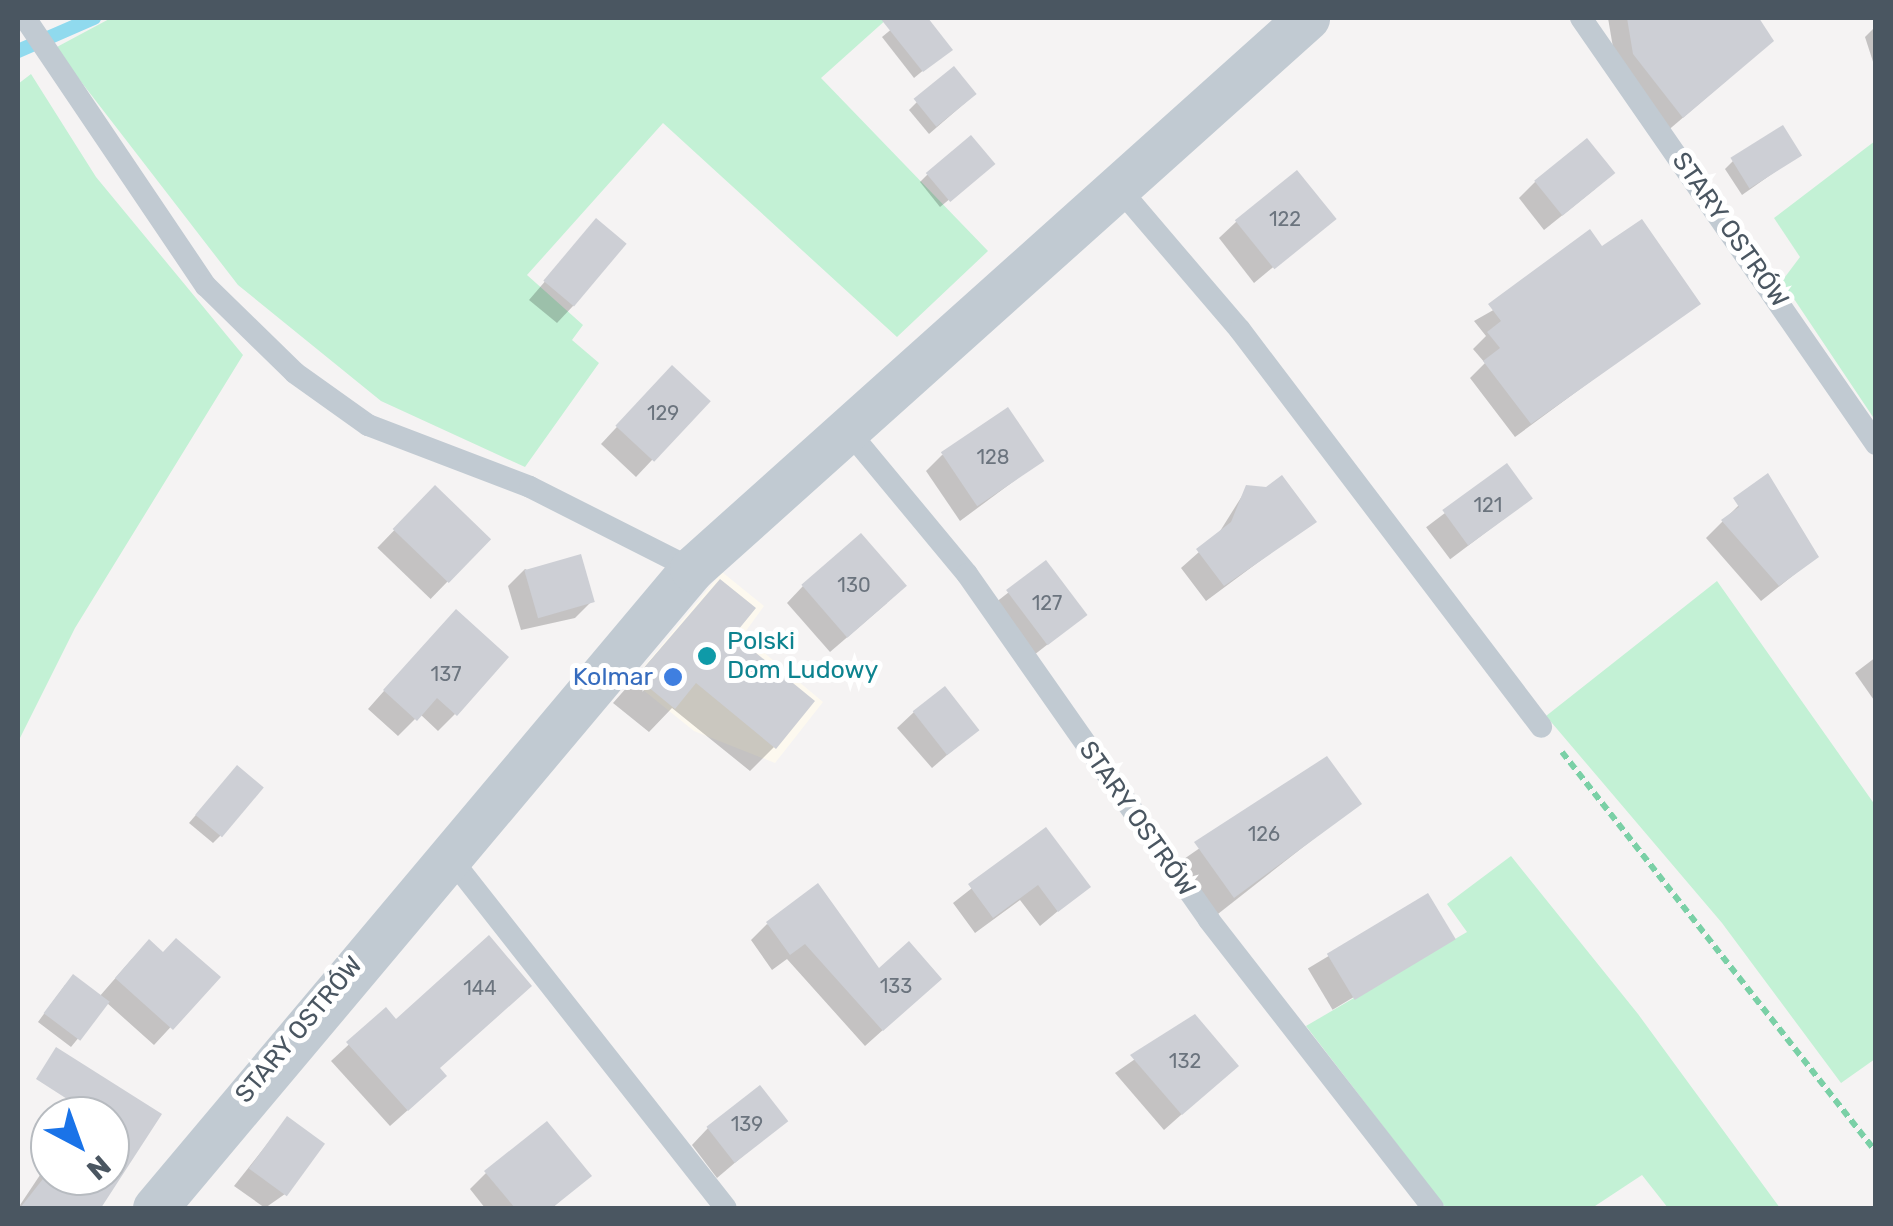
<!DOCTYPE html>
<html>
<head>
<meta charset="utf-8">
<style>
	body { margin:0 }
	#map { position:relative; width:1893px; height:1226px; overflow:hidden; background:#f5f3f3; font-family:Rubik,sans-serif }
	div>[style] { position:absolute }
	.commercial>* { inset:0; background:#fdf9ef }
	.green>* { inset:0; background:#c3f1d5 }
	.shadow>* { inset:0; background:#0003; transform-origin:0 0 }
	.stream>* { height:14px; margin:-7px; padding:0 7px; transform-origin:7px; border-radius:7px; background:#90daee }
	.building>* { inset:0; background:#cdcfd5; transform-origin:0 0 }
	.path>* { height:6px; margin-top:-3px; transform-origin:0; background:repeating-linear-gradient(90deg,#7ad0a6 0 8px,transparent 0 13px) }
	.service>* { height:22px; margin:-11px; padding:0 11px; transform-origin:11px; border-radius:11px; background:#c1cad2 }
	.minor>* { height:45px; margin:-22.5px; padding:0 22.5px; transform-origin:22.5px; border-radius:22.5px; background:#c1cad2 }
	.dots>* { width:28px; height:28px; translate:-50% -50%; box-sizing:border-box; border:5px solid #fff; border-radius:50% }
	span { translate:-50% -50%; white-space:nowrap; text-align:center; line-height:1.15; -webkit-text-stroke:10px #fff; paint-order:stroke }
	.number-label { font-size:20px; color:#6b747e }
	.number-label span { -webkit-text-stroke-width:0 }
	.street-label { font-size:25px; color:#4a5661 }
	.culture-label { font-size:25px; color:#0d838f }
	.left { translate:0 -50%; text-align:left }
	.shop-label { font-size:25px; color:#366cbe }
	.right { translate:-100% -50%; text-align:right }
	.frame { position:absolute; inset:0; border:20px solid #4a5661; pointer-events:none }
	.north { position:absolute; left:30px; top:1096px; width:100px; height:100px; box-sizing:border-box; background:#fff; border:2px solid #b7bbc0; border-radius:50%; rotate:139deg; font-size:28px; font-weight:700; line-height:40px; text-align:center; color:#4a5661 }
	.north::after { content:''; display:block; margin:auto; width:35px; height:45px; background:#1a73e8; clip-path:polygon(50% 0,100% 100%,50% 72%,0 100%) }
</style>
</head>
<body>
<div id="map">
	<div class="commercial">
		<i style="clip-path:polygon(722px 572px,764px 606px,743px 635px,823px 702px,775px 763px,694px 731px,632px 681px)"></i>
	</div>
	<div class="green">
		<i style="clip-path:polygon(111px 18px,888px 18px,821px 78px,988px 251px,897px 337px,663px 123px,527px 275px,583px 325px,572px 340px,599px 363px,525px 467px,381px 401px,238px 285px,55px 48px)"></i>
		<i style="clip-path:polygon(31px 74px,96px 177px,243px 355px,75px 628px,18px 742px,18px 84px)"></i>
		<i style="clip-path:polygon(1875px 141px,1875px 420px,1782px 281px,1800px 257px,1774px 218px)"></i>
		<i style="clip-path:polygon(1717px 581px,1875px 805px,1875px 1059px,1841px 1083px,1722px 923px,1546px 716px)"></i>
		<i style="clip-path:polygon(1511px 856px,1638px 1014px,1780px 1208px,1668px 1208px,1642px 1175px,1592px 1208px,1446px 1208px,1306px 1026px,1467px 932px,1447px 904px)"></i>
	</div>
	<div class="shadow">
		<i style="clip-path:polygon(905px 18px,924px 18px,949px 49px,914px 78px,882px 37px)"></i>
		<i style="clip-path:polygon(1608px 18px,1676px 18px,1727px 80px,1665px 133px,1617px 71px)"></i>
		<i style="clip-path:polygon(1876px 26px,1876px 71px,1865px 37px)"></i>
		<i style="clip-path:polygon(917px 102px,966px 102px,929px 134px,909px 110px)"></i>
		<i style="clip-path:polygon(1799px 155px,1742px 195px,1725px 169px,1733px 161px)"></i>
		<i style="clip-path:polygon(984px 171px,940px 207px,920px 182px,927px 175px)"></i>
		<i style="clip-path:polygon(1535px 182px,1595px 189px,1544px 230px,1519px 198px)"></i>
		<i style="clip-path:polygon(1332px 218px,1254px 283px,1219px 238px,1236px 222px)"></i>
		<i style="clip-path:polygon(596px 222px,573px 306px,557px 323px,529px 300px)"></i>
		<i style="clip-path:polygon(1601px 249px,1697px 303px,1515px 437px,1470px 378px,1485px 363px,1473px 349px,1486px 336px,1474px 321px)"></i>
		<i style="clip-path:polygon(656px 385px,652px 460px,636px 477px,601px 444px)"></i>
		<i style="clip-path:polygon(942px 455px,1041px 461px,960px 521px,926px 471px)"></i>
		<i style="left:1506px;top:467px;width:40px;height:100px;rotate:53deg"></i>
		<i style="clip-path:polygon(1768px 476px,1816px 557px,1761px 601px,1706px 538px)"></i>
		<i style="left:435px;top:488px;width:74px;height:83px;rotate:44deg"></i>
		<i style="clip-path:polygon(1247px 488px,1314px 521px,1206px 601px,1181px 568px,1217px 536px)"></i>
		<i style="left:1045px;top:564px;width:65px;height:70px;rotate:52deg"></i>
		<i style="clip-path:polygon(525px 569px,592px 601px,575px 618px,521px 630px,508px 586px)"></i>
		<i style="clip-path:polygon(720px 582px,730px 635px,774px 747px,750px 771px,672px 708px,649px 732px,613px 703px)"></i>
		<i style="clip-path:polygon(803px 586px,887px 603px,830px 652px,787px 603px)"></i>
		<i style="clip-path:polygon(439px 629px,455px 714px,438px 731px,420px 714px,398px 736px,368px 709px)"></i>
		<i style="clip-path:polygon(1876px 657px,1876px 703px,1855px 673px)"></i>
		<i style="clip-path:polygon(914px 712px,976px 730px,932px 768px,897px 728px)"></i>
		<i style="clip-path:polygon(1327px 760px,1358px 804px,1209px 921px,1171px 868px)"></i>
		<i style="clip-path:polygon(229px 776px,220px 836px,213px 843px,189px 823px)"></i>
		<i style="clip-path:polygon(1046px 830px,1088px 886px,1040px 926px,1020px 900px,975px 933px,953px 903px)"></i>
		<i style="left:1427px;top:897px;width:48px;height:139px;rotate:59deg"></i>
		<i style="clip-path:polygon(767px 924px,878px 971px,922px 995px,865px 1046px,787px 959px,772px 970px,751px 940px)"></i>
		<i style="clip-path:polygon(162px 955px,217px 977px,154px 1045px,107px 1003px,71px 1047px,38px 1022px,65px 985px,99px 997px,132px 959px)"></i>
		<i style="clip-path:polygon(385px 1011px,437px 1069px,427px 1093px,390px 1126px,331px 1061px)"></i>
		<i style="clip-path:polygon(1194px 1018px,1236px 1066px,1164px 1130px,1115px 1073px)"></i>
		<i style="clip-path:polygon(287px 1119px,285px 1194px,265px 1208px,234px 1186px)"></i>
		<i style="clip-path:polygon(784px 1121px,717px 1178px,692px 1145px,708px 1128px)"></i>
		<i style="clip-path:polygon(110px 1139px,130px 1158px,93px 1208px,18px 1208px,50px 1160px,50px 1176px,110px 1176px)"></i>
		<i style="clip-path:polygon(486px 1173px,588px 1176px,552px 1208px,485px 1208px,470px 1189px)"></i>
	</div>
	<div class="stream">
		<i style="left:18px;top:51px;width:83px;rotate:-23.5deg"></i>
	</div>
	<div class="building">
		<i style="clip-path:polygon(880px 18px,928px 18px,953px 50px,923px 72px)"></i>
		<i style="clip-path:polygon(1627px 18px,1759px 18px,1774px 41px,1683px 118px,1633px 54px)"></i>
		<i style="left:954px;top:66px;width:36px;height:52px;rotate:51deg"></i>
		<i style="left:1783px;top:125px;width:36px;height:62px;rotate:58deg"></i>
		<i style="left:971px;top:135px;width:38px;height:59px;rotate:50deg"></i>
		<i style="left:1587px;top:138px;width:45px;height:68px;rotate:51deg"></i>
		<i style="left:1297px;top:170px;width:63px;height:80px;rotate:51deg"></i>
		<i style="left:596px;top:218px;width:40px;height:82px;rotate:40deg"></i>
		<i style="clip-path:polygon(1642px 219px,1701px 304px,1531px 424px,1483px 361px,1500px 348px,1487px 332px,1501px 321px,1488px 304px,1590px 229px,1602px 246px)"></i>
		<i style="left:672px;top:365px;width:53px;height:83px;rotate:43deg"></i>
		<i style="left:1008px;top:407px;width:65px;height:81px;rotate:56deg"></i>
		<i style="left:1507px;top:463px;width:44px;height:80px;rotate:54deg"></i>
		<i style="clip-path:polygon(1768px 473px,1819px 557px,1779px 586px,1721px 520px,1739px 507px,1733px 498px)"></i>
		<i style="clip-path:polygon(1282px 475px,1317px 522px,1224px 586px,1196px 549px,1231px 522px,1246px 485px,1266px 487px)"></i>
		<i style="left:435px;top:485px;width:78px;height:61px;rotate:44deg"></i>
		<i style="left:861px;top:533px;width:70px;height:79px;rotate:49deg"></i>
		<i style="left:581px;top:554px;width:50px;height:59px;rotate:74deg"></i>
		<i style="left:1046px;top:560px;width:69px;height:50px;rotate:53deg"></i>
		<i style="clip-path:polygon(720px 579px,756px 608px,734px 635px,815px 701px,776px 749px,696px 683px,675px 709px,636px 677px)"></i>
		<i style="clip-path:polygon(456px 609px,509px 657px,457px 716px,437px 698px,417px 721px,383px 690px)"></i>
		<i style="left:945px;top:686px;width:56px;height:41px;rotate:52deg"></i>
		<i style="clip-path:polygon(1327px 756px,1362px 804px,1234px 898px,1194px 842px)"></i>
		<i style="left:237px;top:765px;width:35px;height:65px;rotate:40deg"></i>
		<i style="clip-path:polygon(1046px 827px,1091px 887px,1058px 912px,1038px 885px,993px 918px,968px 884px)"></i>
		<i style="clip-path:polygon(818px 883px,879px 968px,909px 941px,942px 979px,883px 1031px,805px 944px,790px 955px,766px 922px)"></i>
		<i style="left:1428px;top:893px;width:54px;height:118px;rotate:59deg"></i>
		<i style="clip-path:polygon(489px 935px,532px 986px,440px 1068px,447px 1076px,408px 1111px,346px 1042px,386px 1007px,396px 1019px)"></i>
		<i style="clip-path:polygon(176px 938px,221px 977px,173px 1030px,115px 978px,149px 939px,163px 952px)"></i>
		<i style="left:73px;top:974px;width:46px;height:49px;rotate:37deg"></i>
		<i style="clip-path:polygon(1195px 1014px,1239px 1066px,1182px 1115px,1130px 1055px)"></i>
		<i style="clip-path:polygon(56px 1047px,162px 1114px,101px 1208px,20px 1208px,50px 1170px,110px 1176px,110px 1116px,72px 1116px,78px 1106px,36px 1079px)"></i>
		<i style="left:760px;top:1085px;width:46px;height:68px;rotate:52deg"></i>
		<i style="left:287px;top:1116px;width:47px;height:65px;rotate:36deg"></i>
		<i style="clip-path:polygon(547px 1121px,592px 1176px,552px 1208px,515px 1208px,484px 1171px)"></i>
	</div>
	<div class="path">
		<i style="left:1562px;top:752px;width:509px;rotate:51.87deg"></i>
	</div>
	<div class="service">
		<i style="left:25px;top:18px;width:323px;rotate:56deg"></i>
		<i style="left:206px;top:286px;width:124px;rotate:44.3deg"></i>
		<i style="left:295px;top:373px;width:90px;rotate:35.5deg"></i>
		<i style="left:368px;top:425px;width:173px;rotate:20.9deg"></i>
		<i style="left:530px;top:487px;width:182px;rotate:26.8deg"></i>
		<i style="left:1581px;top:18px;width:518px;rotate:55.3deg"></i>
		<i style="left:1117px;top:186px;width:189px;rotate:49.5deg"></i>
		<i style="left:1240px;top:330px;width:498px;rotate:52.8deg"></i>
		<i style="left:845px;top:427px;width:191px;rotate:50.3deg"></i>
		<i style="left:967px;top:574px;width:422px;rotate:55deg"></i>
		<i style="left:1209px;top:920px;width:365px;rotate:52.1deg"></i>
		<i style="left:448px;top:855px;width:449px;rotate:51.8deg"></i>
	</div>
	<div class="minor">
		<i style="left:155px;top:1208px;width:835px;rotate:-49.96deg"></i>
		<i style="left:692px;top:569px;width:826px;rotate:-41.86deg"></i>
	</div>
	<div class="dots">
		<i style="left:707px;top:656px;background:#0f9aa8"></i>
		<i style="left:673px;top:677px;background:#3f7fe0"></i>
	</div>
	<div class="number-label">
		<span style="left:1285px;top:219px">122</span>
		<span style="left:663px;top:413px">129</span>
		<span style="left:993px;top:457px">128</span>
		<span style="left:1488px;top:505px">121</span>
		<span style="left:854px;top:585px">130</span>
		<span style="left:1047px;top:603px">127</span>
		<span style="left:446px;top:674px">137</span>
		<span style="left:1264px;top:834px">126</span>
		<span style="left:896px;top:986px">133</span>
		<span style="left:480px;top:988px">144</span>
		<span style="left:1185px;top:1061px">132</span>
		<span style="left:747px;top:1124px">139</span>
	</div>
	<div class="street-label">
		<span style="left:1730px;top:230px;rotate:55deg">STARY OSTRÓW</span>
		<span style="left:1137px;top:819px;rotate:55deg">STARY OSTRÓW</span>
		<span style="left:299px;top:1030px;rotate:-50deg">STARY OSTRÓW</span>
	</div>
	<div class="culture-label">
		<span class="left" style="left:727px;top:656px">Polski<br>Dom Ludowy</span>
	</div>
	<div class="shop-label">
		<span class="right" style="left:653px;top:677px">Kolmar</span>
	</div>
	<div class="frame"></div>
	<div class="north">N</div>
</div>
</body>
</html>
